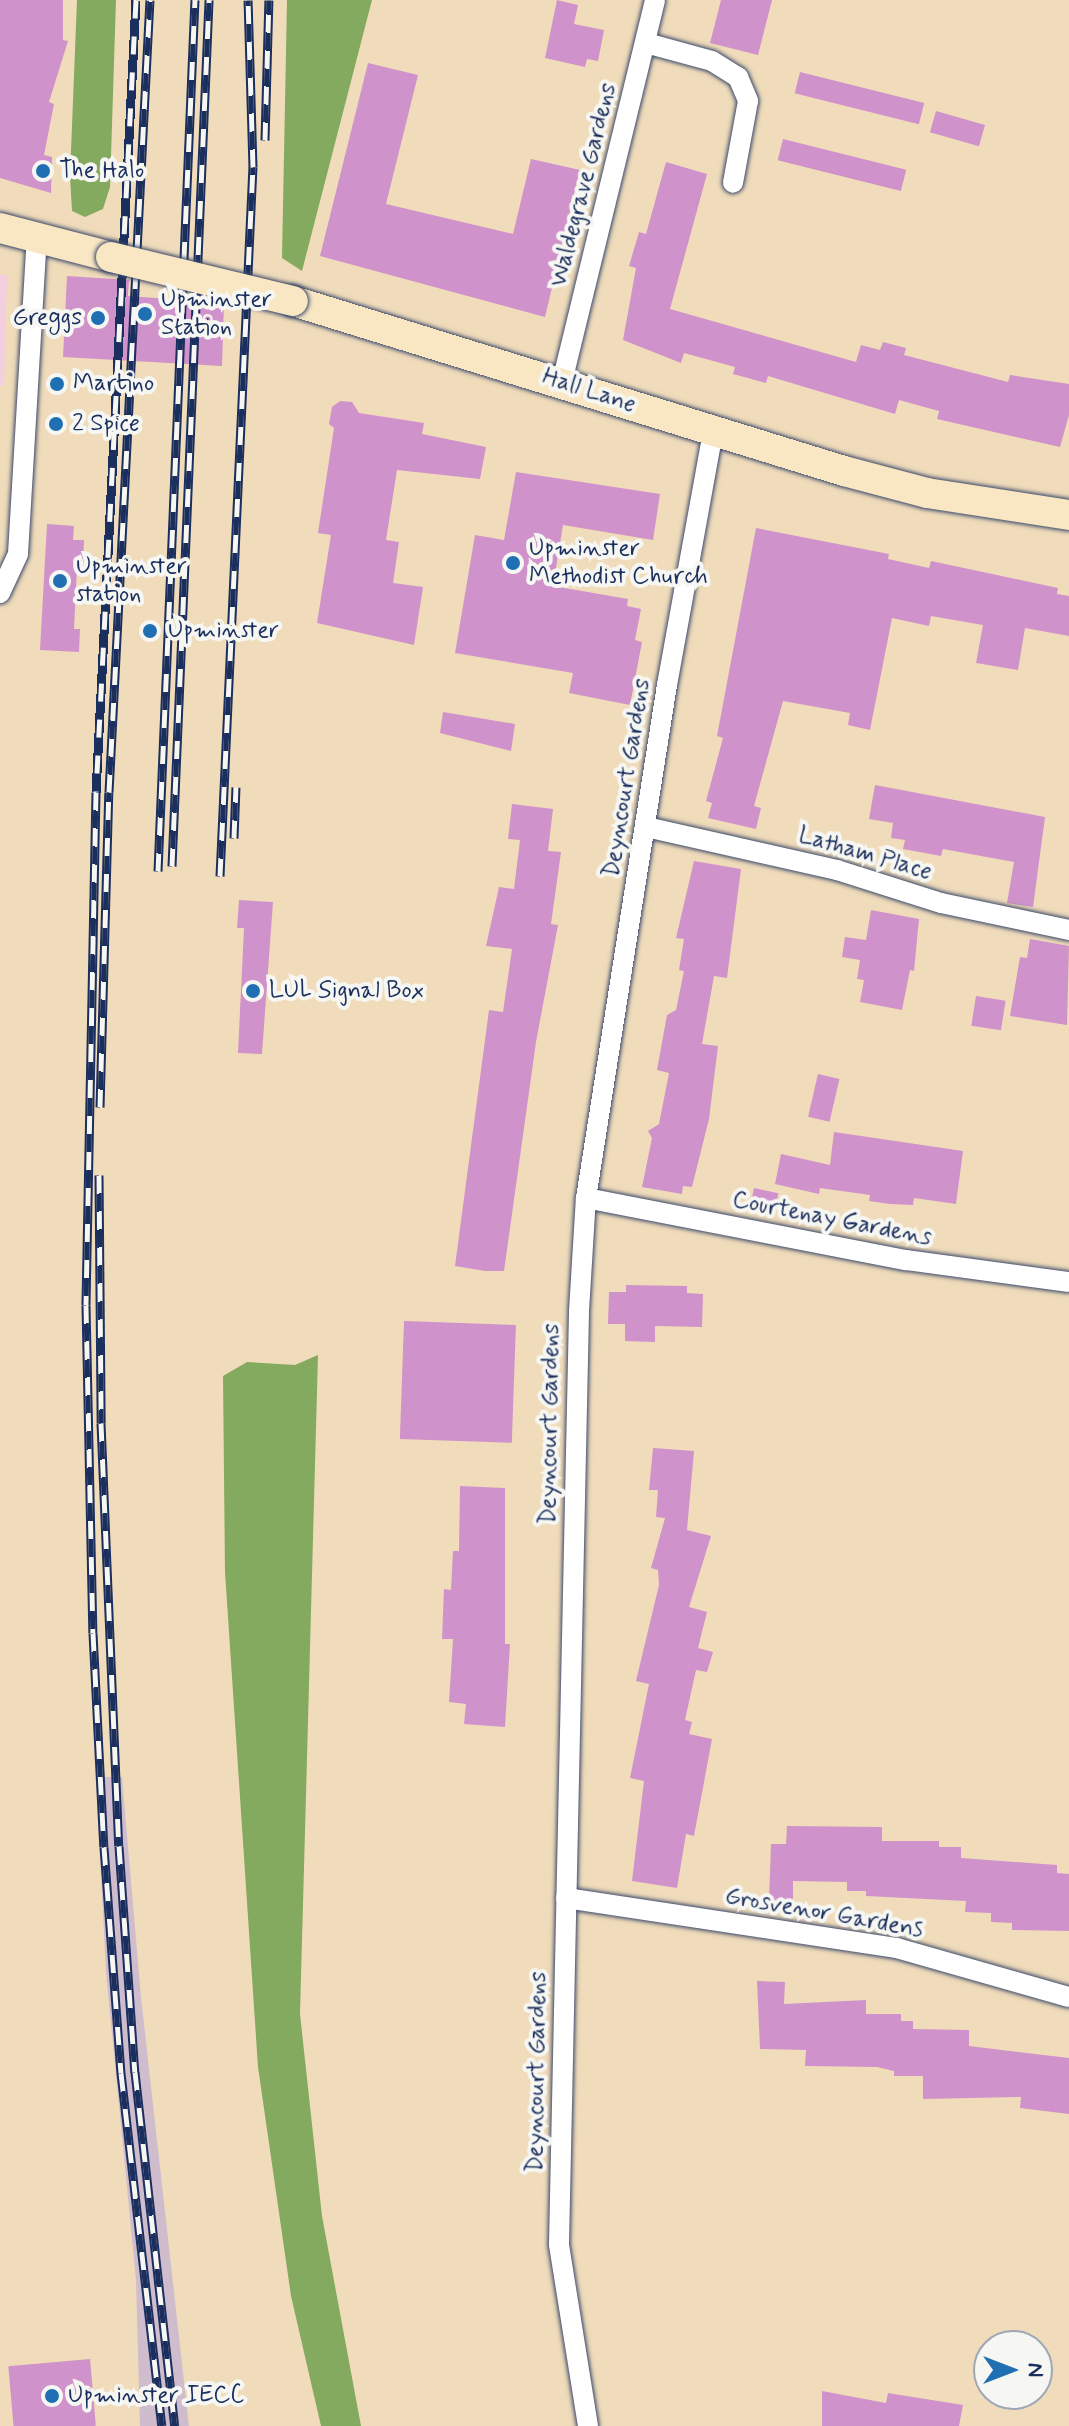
<!DOCTYPE html>
<html>
<head>
<meta charset="utf-8">
<style>
	body { margin:0 }
	#map { position:relative; width:1069px; height:2426px; overflow:hidden; background:#f0dcba; font-family:Mynerve,sans-serif }
	div>[style] { position:absolute }
	.built>* { inset:0; background:#f3cfdf }
	.industrial>* { inset:0; background:#cfbdce }
	.forest>* { inset:0; background:#84aa5f }
	.building>* { inset:0; background:#d092ca; transform-origin:0 0 }
	.roads { filter:drop-shadow(0 0 2px #3b496c) drop-shadow(0 0 2px #3b496c) }
	.street>* { height:20px; margin:-10px; padding:0 10px; transform-origin:10px; border-radius:10px; background:#fff }
	.secondary>* { height:30px; margin:-15px; padding:0 15px; transform-origin:15px; border-radius:15px; background:#f9e7c3 }
	.rail>* { height:9px; margin-top:-4.5px; transform-origin:0; background:repeating-linear-gradient(90deg,#f6f6f2 0 18px,#1b2f5e 0 36px); box-sizing:border-box; border-block:2px solid #1b2f5e }
	.bridges { filter:drop-shadow(0 0 2px #3b496c) drop-shadow(0 0 2px #3b496c) }
	.secondary-bridge>* { height:30px; margin:-15px; padding:0 15px; transform-origin:15px; border-radius:15px; background:#f9e7c3 }
	.dots>* { width:22px; height:22px; translate:-50% -50%; box-sizing:border-box; border:4px solid #f6f6f2; border-radius:50% }
	span { translate:-50% -50%; white-space:nowrap; text-align:center; line-height:1.15; -webkit-text-stroke:8px #f6f6f2; paint-order:stroke }
	.poi-label { font-size:24px; color:#1b2f5e }
	.left { translate:0 -50%; text-align:left }
	.right { translate:-100% -50%; text-align:right }
	.street-label { font-size:24px; color:#1b2f5e }
	.north { position:absolute; left:973px; top:2330px; width:80px; height:80px; box-sizing:border-box; background:#f6f6f2; border:2px solid #9ea6b7; border-radius:50%; rotate:90deg; font-size:22px; font-weight:700; line-height:32px; text-align:center; color:#1b2f5e }
	.north::after { content:''; display:block; margin:auto; width:28px; height:36px; background:#1f6fb2; clip-path:polygon(50% 0,100% 100%,50% 72%,0 100%) }
</style>
</head>
<body>
<div id="map">
	<div class="built">
		<i style="clip-path:polygon(0 274px,7px 276px,4px 386px,0 386px)"></i>
	</div>
	<div class="industrial">
		<i style="clip-path:polygon(96px 1777px,122px 1777px,141px 1997px,189px 2426px,140px 2426px,136px 2280px,106px 1972px)"></i>
	</div>
	<div class="forest">
		<i style="clip-path:polygon(77px 0,116px 0,110px 187px,103px 209px,85px 217px,72px 211px,70px 176px)"></i>
		<i style="clip-path:polygon(287px 0,372px 0,302px 271px,282px 258px)"></i>
		<i style="clip-path:polygon(318px 1355px,300px 2014px,322px 2216px,361px 2426px,321px 2426px,291px 2296px,258px 2067px,225px 1572px,223px 1376px,247px 1362px,295px 1365px)"></i>
	</div>
	<div class="building">
		<i style="clip-path:polygon(0 0,63px 0,63px 40px,68px 41px,49px 102px,54px 104px,44px 155px,52px 157px,51px 193px,0 178px)"></i>
		<i style="clip-path:polygon(557px 0,578px 5px,574px 24px,604px 30px,598px 61px,587px 59px,585px 67px,545px 58px)"></i>
		<i style="clip-path:polygon(721px 0,772px 0,758px 55px,710px 43px)"></i>
		<i style="clip-path:polygon(368px 63px,418px 75px,386px 204px,513px 234px,531px 159px,580px 170px,545px 317px,320px 256px)"></i>
		<i style="left:800px;top:72px;width:128px;height:22px;rotate:14deg"></i>
		<i style="left:936px;top:111px;width:51px;height:22px;rotate:16deg"></i>
		<i style="left:783px;top:139px;width:127px;height:22px;rotate:14deg"></i>
		<i style="clip-path:polygon(666px 162px,707px 174px,670px 309px,856px 362px,861px 345px,880px 350px,883px 342px,906px 348px,904px 355px,1008px 382px,1010px 375px,1069px 384px,1069px 415px,1060px 447px,937px 419px,939px 411px,899px 400px,895px 414px,768px 376px,766px 383px,733px 374px,735px 367px,684px 353px,681px 363px,623px 340px,636px 268px,629px 266px,639px 232px,646px 234px)"></i>
		<i style="clip-path:polygon(67px 276px,129px 280px,128px 296px,224px 303px,222px 366px,63px 357px)"></i>
		<i style="clip-path:polygon(340px 401px,352px 402px,359px 413px,424px 423px,422px 434px,486px 447px,480px 479px,397px 470px,386px 540px,399px 542px,393px 583px,423px 587px,414px 645px,317px 623px,331px 535px,318px 533px,334px 428px,329px 424px,332px 407px)"></i>
		<i style="clip-path:polygon(516px 472px,660px 494px,653px 540px,563px 525px,553px 586px,628px 599px,627px 606px,641px 609px,635px 640px,642px 642px,630px 705px,569px 693px,573px 673px,455px 653px,475px 535px,504px 540px)"></i>
		<i style="clip-path:polygon(47px 524px,74px 526px,73px 540px,84px 540px,83px 567px,77px 567px,74px 629px,80px 629px,79px 652px,40px 650px)"></i>
		<i style="clip-path:polygon(756px 528px,889px 554px,888px 559px,929px 568px,931px 561px,1058px 588px,1057px 594px,1069px 596px,1069px 636px,1025px 628px,1018px 670px,976px 663px,983px 625px,931px 616px,929px 626px,892px 618px,870px 730px,848px 725px,850px 713px,783px 701px,754px 806px,761px 808px,756px 829px,708px 818px,712px 803px,706px 801px,723px 738px,717px 736px)"></i>
		<i style="clip-path:polygon(443px 712px,515px 724px,511px 751px,440px 733px)"></i>
		<i style="clip-path:polygon(875px 785px,1045px 817px,1033px 907px,1007px 903px,1014px 862px,943px 849px,941px 856px,903px 849px,905px 840px,891px 838px,893px 823px,869px 819px)"></i>
		<i style="clip-path:polygon(512px 804px,553px 809px,548px 851px,561px 852px,551px 924px,558px 925px,536px 1042px,504px 1271px,485px 1271px,455px 1266px,489px 1010px,503px 1012px,512px 949px,486px 946px,499px 887px,514px 889px,520px 840px,508px 839px)"></i>
		<i style="clip-path:polygon(694px 861px,741px 869px,727px 978px,714px 976px,702px 1044px,718px 1046px,709px 1119px,692px 1187px,683px 1186px,682px 1194px,642px 1187px,652px 1138px,648px 1131px,659px 1124px,669px 1073px,657px 1070px,667px 1015px,676px 1010px,684px 971px,679px 970px,684px 939px,676px 938px)"></i>
		<i style="clip-path:polygon(239px 900px,273px 902px,262px 1054px,238px 1053px,244px 928px,237px 928px)"></i>
		<i style="clip-path:polygon(871px 910px,919px 919px,914px 971px,910px 970px,902px 1010px,860px 1002px,864px 980px,857px 979px,860px 960px,842px 957px,845px 937px,866px 940px)"></i>
		<i style="clip-path:polygon(1030px 939px,1069px 946px,1067px 1025px,1010px 1016px,1020px 957px,1027px 958px)"></i>
		<i style="left:976px;top:996px;width:30px;height:30px;rotate:9deg"></i>
		<i style="left:818px;top:1074px;width:22px;height:44px;rotate:13deg"></i>
		<i style="clip-path:polygon(834px 1132px,963px 1151px,956px 1204px,914px 1198px,913px 1205px,890px 1204px,869px 1201px,870px 1195px,820px 1188px,819px 1194px,775px 1184px,781px 1154px,830px 1165px)"></i>
		<i style="left:754px;top:1188px;width:25px;height:20px;rotate:12deg"></i>
		<i style="clip-path:polygon(626px 1285px,687px 1286px,687px 1293px,703px 1294px,702px 1327px,655px 1326px,655px 1342px,625px 1341px,625px 1324px,608px 1324px,609px 1292px,626px 1292px)"></i>
		<i style="left:404px;top:1321px;width:112px;height:118px;rotate:2deg"></i>
		<i style="clip-path:polygon(653px 1448px,694px 1451px,687px 1530px,711px 1536px,689px 1607px,707px 1612px,698px 1648px,713px 1652px,707px 1672px,696px 1670px,685px 1720px,692px 1722px,689px 1734px,712px 1739px,694px 1836px,686px 1834px,677px 1888px,632px 1881px,644px 1781px,630px 1778px,649px 1684px,636px 1681px,659px 1585px,658px 1570px,651px 1568px,665px 1518px,656px 1517px,658px 1490px,649px 1490px)"></i>
		<i style="clip-path:polygon(460px 1486px,505px 1488px,505px 1644px,510px 1644px,505px 1727px,464px 1724px,466px 1704px,449px 1702px,453px 1639px,442px 1639px,444px 1589px,451px 1590px,453px 1551px,459px 1551px)"></i>
		<i style="clip-path:polygon(787px 1826px,882px 1827px,882px 1841px,939px 1841px,939px 1847px,961px 1847px,961px 1858px,1057px 1865px,1057px 1873px,1069px 1874px,1069px 1931px,1012px 1930px,1012px 1923px,991px 1922px,991px 1913px,965px 1912px,966px 1901px,866px 1896px,866px 1891px,847px 1891px,847px 1882px,793px 1881px,793px 1902px,769px 1901px,771px 1844px,786px 1844px)"></i>
		<i style="clip-path:polygon(757px 1981px,785px 1982px,784px 2004px,866px 2000px,866px 2014px,901px 2014px,901px 2021px,913px 2021px,913px 2029px,969px 2030px,969px 2046px,1069px 2058px,1069px 2114px,1020px 2108px,1021px 2097px,923px 2099px,923px 2076px,894px 2076px,894px 2071px,877px 2067px,805px 2066px,806px 2050px,760px 2049px)"></i>
		<i style="left:90px;top:2359px;width:67px;height:82px;rotate:85deg"></i>
		<i style="clip-path:polygon(822px 2391px,886px 2403px,888px 2393px,963px 2405px,959px 2426px,822px 2426px)"></i>
	</div>
	<div class="roads">
		<div class="street">
			<i style="left:646px;top:43px;width:68px;rotate:15.3deg"></i>
			<i style="left:712px;top:61px;width:31px;rotate:32deg"></i>
			<i style="left:738px;top:77px;width:26px;rotate:67deg"></i>
			<i style="left:748px;top:101px;width:83px;rotate:100.4deg"></i>
			<i style="left:562px;top:382px;width:393px;rotate:-76.3deg"></i>
			<i style="left:0;top:593px;width:43px;rotate:-65.2deg"></i>
			<i style="left:18px;top:554px;width:317px;rotate:-86.6deg"></i>
			<i style="left:646px;top:827px;width:196px;rotate:12.7deg"></i>
			<i style="left:837px;top:870px;width:109px;rotate:17.6deg"></i>
			<i style="left:941px;top:903px;width:131px;rotate:11.9deg"></i>
			<i style="left:586px;top:1198px;width:326px;rotate:11deg"></i>
			<i style="left:906px;top:1260px;width:164px;rotate:7.7deg"></i>
			<i style="left:566px;top:1898px;width:335px;rotate:8.6deg"></i>
			<i style="left:897px;top:1948px;width:179px;rotate:15.9deg"></i>
			<i style="left:588px;top:2426px;width:184px;rotate:-99.1deg"></i>
			<i style="left:559px;top:2244px;width:933px;rotate:-88.77deg"></i>
			<i style="left:579px;top:1311px;width:113px;rotate:-86.5deg"></i>
			<i style="left:586px;top:1198px;width:519px;rotate:-81.03deg"></i>
			<i style="left:667px;top:685px;width:258px;rotate:-79.7deg"></i>
		</div>
		<div class="secondary">
			<i style="left:0;top:228px;width:115px;rotate:14.6deg"></i>
			<i style="left:293px;top:301px;width:577px;rotate:17.15deg"></i>
			<i style="left:844px;top:471px;width:86px;rotate:14.8deg"></i>
			<i style="left:927px;top:493px;width:144px;rotate:8.8deg"></i>
		</div>
	</div>
	<div class="rail">
		<i style="left:136px;top:0;width:793px;rotate:92.89deg"></i>
		<i style="left:96px;top:792px;width:513px;rotate:91.12deg"></i>
		<i style="left:86px;top:1305px;width:328px;rotate:88.8deg"></i>
		<i style="left:93px;top:1633px;width:214px;rotate:87.1deg"></i>
		<i style="left:104px;top:1847px;width:227px;rotate:85.7deg"></i>
		<i style="left:121px;top:2073px;width:355px;rotate:83.4deg"></i>
		<i style="left:265px;top:140px;width:140px;rotate:-88.4deg"></i>
		<i style="left:234px;top:838px;width:51px;rotate:-87.8deg"></i>
		<i style="left:172px;top:866px;width:867px;rotate:-87.55deg"></i>
		<i style="left:158px;top:871px;width:872px;rotate:-87.57deg"></i>
		<i style="left:220px;top:876px;width:710px;rotate:-87.34deg"></i>
		<i style="left:253px;top:167px;width:167px;rotate:-91.7deg"></i>
		<i style="left:100px;top:1107px;width:315px;rotate:-88.4deg"></i>
		<i style="left:109px;top:792px;width:793px;rotate:-87.04deg"></i>
		<i style="left:99px;top:1175px;width:248px;rotate:89.5deg"></i>
		<i style="left:101px;top:1423px;width:423px;rotate:87.6deg"></i>
		<i style="left:119px;top:1846px;width:227px;rotate:86deg"></i>
		<i style="left:135px;top:2072px;width:356px;rotate:83.6deg"></i>
	</div>
	<div class="bridges">
		<div class="secondary-bridge">
			<i style="left:111px;top:257px;width:187px;rotate:13.6deg"></i>
		</div>
	</div>
	<div class="dots">
		<i style="left:43px;top:171px;background:#1f6fb2"></i>
		<i style="left:145px;top:314px;background:#1f6fb2"></i>
		<i style="left:98px;top:318px;background:#1f6fb2"></i>
		<i style="left:57px;top:384px;background:#1f6fb2"></i>
		<i style="left:56px;top:424px;background:#1f6fb2"></i>
		<i style="left:513px;top:563px;background:#1f6fb2"></i>
		<i style="left:60px;top:581px;background:#1f6fb2"></i>
		<i style="left:150px;top:631px;background:#1f6fb2"></i>
		<i style="left:253px;top:991px;background:#1f6fb2"></i>
		<i style="left:52px;top:2396px;background:#1f6fb2"></i>
	</div>
	<div class="poi-label">
		<span class="left" style="left:59px;top:171px">The Halo</span>
		<span class="left" style="left:161px;top:314px">Upminster<br>Station</span>
		<span class="right" style="left:82px;top:318px">Greggs</span>
		<span class="left" style="left:73px;top:384px">Martino</span>
		<span class="left" style="left:72px;top:424px">2 Spice</span>
		<span class="left" style="left:529px;top:563px">Upminster<br>Methodist Church</span>
		<span class="left" style="left:76px;top:581px">Upminster<br>station</span>
		<span class="left" style="left:168px;top:631px">Upminster</span>
		<span class="left" style="left:269px;top:991px">LUL Signal Box</span>
		<span class="left" style="left:68px;top:2396px">Upminster IECC</span>
	</div>
	<div class="street-label">
		<span style="left:584px;top:185px;rotate:-76deg">Waldegrave Gardens</span>
		<span style="left:589px;top:391px;rotate:18deg">Hall Lane</span>
		<span style="left:627px;top:778px;rotate:-81deg">Deyncourt Gardens</span>
		<span style="left:865px;top:854px;rotate:16deg">Latham Place</span>
		<span style="left:832px;top:1219px;rotate:11deg">Courtenay Gardens</span>
		<span style="left:550px;top:1424px;rotate:-89deg">Deyncourt Gardens</span>
		<span style="left:824px;top:1913px;rotate:10deg">Grosvenor Gardens</span>
		<span style="left:537px;top:2072px;rotate:-89deg">Deyncourt Gardens</span>
	</div>
	<div class="north">N</div>
</div>
</body>
</html>
